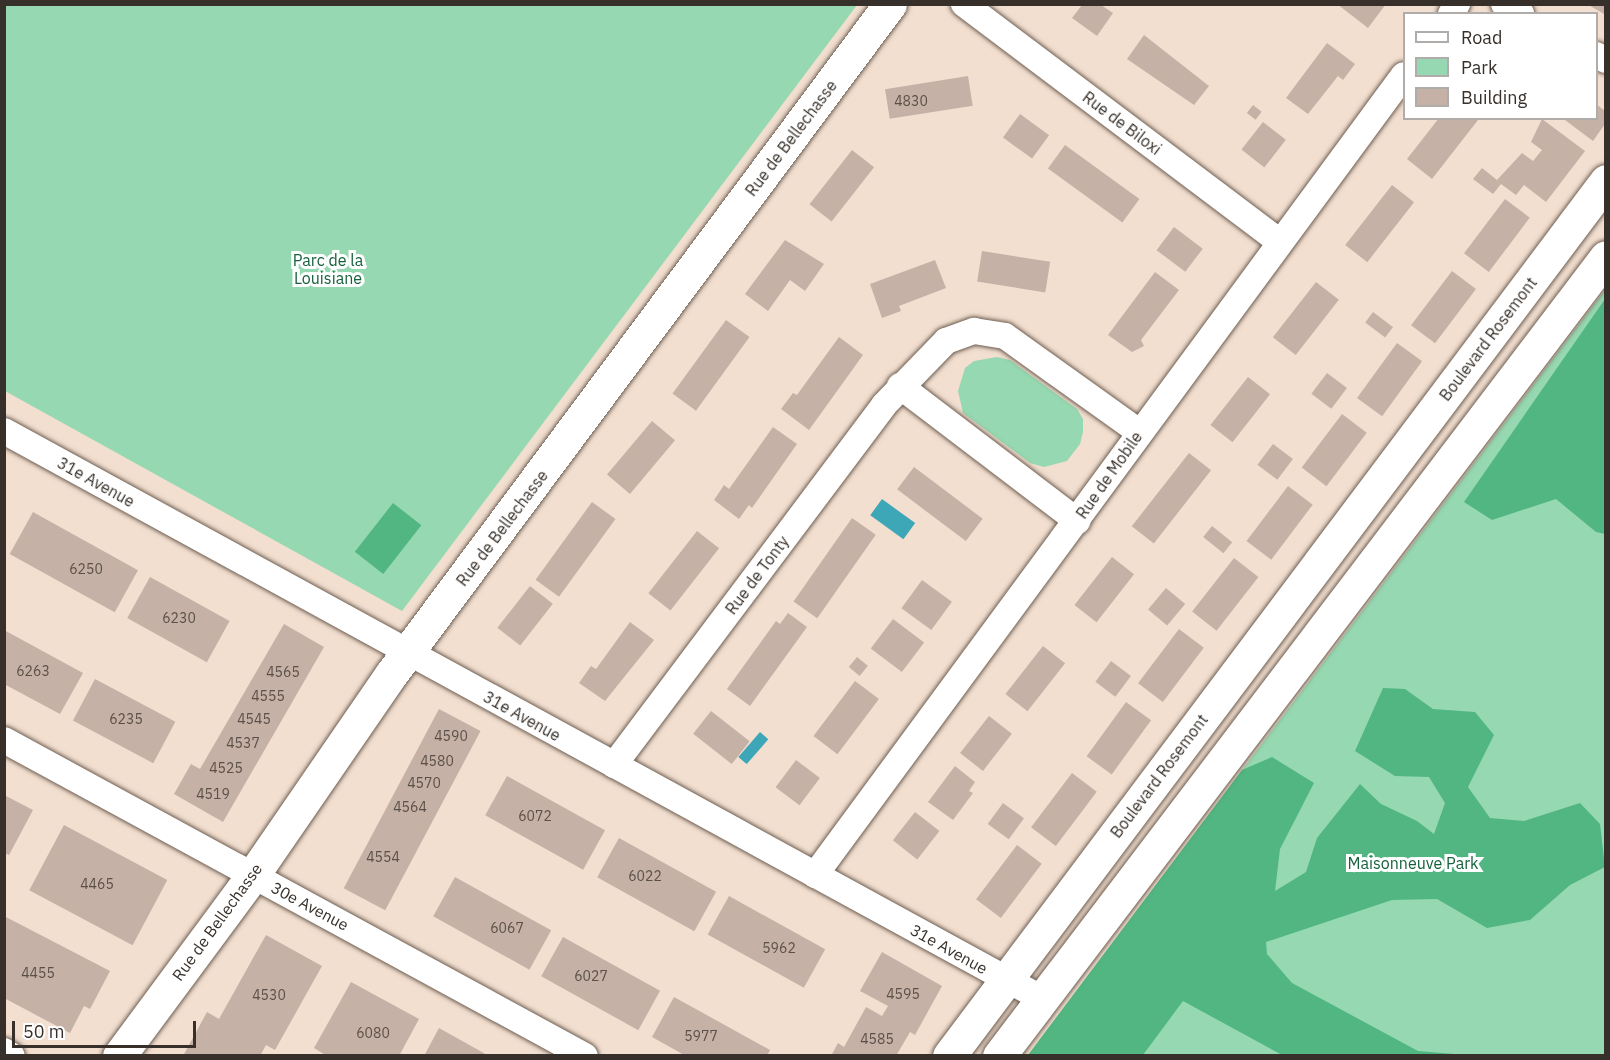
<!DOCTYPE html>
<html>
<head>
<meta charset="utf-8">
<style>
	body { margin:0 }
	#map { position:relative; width:1610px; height:1060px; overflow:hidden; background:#f2dfd0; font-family:"IBM Plex Sans",sans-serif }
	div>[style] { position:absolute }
	.green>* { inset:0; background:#96d8b1 }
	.forest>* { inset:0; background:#52b682; transform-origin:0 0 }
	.water>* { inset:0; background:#3da7b8; transform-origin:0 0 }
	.building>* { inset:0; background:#c6b1a6; transform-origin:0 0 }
	.roads { filter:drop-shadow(0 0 2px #6e5e51) drop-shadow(0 0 2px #6e5e51) }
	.street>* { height:26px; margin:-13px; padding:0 13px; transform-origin:13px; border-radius:13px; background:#fff }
	.secondary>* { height:33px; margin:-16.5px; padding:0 16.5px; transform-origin:16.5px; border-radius:16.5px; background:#fff }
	span { translate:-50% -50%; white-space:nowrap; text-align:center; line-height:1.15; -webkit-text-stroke:6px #fff; paint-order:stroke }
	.number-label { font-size:14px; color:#5b5049 }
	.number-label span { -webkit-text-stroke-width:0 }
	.street-label { font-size:16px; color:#37302a }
	.park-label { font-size:16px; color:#17613e }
	.frame { position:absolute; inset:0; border:6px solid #37302a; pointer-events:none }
	.legend { position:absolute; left:1403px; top:12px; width:195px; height:108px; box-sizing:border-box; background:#fff; border:2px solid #afacaa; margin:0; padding:8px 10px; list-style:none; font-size:18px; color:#37302a }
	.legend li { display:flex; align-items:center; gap:12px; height:30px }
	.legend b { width:30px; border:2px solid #afacaa }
	.scale { position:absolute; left:12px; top:1021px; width:184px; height:27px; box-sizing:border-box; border:3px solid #37302a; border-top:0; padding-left:8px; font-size:18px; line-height:21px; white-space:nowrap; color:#37302a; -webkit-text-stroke:4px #fff; paint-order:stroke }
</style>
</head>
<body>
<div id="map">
	<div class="green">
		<i style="clip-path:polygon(5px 5px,857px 5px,402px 611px,5px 391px)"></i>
		<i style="clip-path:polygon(1605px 290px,1605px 1055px,1028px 1056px,1242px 770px)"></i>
		<i style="clip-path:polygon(997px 357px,1010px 360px,1077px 409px,1083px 419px,1083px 432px,1080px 444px,1067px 461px,1044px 467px,1030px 463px,963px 413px,958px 391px,965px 368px,974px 361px)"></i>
	</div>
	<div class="forest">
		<i style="clip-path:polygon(1605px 299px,1605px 534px,1596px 532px,1556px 499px,1492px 520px,1464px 502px)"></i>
		<i style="left:393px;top:503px;width:36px;height:62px;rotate:38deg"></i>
		<i style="clip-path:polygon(1383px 688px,1405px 689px,1433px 709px,1475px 712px,1494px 735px,1468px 787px,1490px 818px,1524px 821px,1580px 803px,1600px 824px,1605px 867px,1570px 885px,1530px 920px,1487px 928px,1437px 899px,1392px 900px,1266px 942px,1267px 954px,1292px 983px,1418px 1051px,1466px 1055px,1282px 1055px,1183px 1001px,1143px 1055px,1028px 1055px,1242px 770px,1272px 757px,1314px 783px,1280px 849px,1275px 891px,1306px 872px,1317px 838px,1360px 784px,1381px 804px,1417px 821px,1434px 834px,1445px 803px,1429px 777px,1395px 776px,1355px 751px)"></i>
	</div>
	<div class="water">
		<i style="left:882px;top:499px;width:41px;height:20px;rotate:36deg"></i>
		<i style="left:760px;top:732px;width:11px;height:33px;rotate:41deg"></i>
	</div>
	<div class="building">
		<i style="clip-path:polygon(1337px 4px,1386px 4px,1368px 28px)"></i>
		<i style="clip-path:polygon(1587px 4px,1605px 4px,1605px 12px,1604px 14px)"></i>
		<i style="clip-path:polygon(1082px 5px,1101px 5px,1113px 13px,1097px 36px,1072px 18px)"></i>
		<i style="clip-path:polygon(1144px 35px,1209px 86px,1194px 105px,1127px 59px)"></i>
		<i style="clip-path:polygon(1327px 43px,1355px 64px,1343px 80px,1338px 76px,1308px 114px,1286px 98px)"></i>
		<i style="left:968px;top:76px;width:30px;height:84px;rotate:81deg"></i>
		<i style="clip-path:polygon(1596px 104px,1605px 111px,1605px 124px,1593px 141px,1565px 120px,1596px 118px)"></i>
		<i style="left:1253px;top:105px;width:11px;height:10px;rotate:38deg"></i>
		<i style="left:1020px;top:114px;width:36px;height:29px;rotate:36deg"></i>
		<i style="clip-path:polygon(1439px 118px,1478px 120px,1432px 179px,1407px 159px)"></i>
		<i style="clip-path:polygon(1542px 119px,1585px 151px,1546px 202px,1524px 185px,1516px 195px,1501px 184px,1493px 194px,1473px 179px,1482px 168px,1497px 180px,1522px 153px,1533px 161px,1542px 150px,1531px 142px)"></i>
		<i style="left:1263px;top:122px;width:29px;height:35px;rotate:38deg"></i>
		<i style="left:1065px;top:145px;width:92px;height:29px;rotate:36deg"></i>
		<i style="left:852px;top:150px;width:28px;height:69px;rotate:38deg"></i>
		<i style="left:1392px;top:185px;width:28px;height:76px;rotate:38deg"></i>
		<i style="left:1505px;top:199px;width:31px;height:68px;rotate:37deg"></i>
		<i style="left:1174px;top:227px;width:36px;height:29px;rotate:37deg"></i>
		<i style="clip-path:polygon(785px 240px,824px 264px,805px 291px,790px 280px,768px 311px,745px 294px)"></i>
		<i style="left:982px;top:251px;width:69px;height:31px;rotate:9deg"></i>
		<i style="clip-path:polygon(935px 260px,946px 288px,899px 306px,901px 311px,882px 318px,870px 284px)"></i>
		<i style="left:1452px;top:271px;width:30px;height:68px;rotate:37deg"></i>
		<i style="clip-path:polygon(1155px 272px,1179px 290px,1141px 340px,1144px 346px,1132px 352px,1108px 335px)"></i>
		<i style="left:1316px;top:282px;width:29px;height:70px;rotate:38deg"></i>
		<i style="left:1373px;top:312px;width:25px;height:13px;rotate:37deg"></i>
		<i style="left:726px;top:320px;width:29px;height:91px;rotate:36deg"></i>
		<i style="clip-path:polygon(839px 337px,863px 355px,809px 430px,781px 409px,793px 393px,797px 395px)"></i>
		<i style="left:1397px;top:343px;width:31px;height:68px;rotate:36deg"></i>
		<i style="left:1327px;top:373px;width:25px;height:26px;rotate:37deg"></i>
		<i style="left:1248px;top:377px;width:28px;height:61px;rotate:38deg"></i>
		<i style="left:1342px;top:414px;width:31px;height:67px;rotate:37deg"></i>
		<i style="left:652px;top:421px;width:30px;height:70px;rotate:40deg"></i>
		<i style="clip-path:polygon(773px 427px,797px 444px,752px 508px,749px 505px,739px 519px,714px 500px,724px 485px,729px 489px)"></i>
		<i style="left:1273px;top:444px;width:25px;height:26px;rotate:37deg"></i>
		<i style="left:1189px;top:453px;width:28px;height:93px;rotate:38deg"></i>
		<i style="left:914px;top:467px;width:86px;height:28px;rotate:37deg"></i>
		<i style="left:1288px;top:486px;width:31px;height:69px;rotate:37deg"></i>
		<i style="left:592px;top:502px;width:29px;height:96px;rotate:36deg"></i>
		<i style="left:33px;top:512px;width:120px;height:48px;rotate:29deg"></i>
		<i style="left:852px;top:518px;width:29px;height:102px;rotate:35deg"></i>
		<i style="left:1212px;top:526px;width:26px;height:14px;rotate:39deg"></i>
		<i style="left:697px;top:531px;width:28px;height:79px;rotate:38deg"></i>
		<i style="left:1112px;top:557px;width:28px;height:61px;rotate:38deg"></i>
		<i style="left:1234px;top:558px;width:31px;height:68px;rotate:38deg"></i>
		<i style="left:150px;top:577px;width:91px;height:47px;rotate:29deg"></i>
		<i style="left:922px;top:580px;width:37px;height:35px;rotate:36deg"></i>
		<i style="left:530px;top:586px;width:29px;height:53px;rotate:38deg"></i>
		<i style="left:1166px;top:588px;width:25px;height:28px;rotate:40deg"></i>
		<i style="clip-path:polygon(788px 613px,807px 627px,750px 706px,727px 689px,776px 621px,780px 624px)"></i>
		<i style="left:893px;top:619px;width:39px;height:37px;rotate:37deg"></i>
		<i style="clip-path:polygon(630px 622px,654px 640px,605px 701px,579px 683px,591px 666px,596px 669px)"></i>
		<i style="clip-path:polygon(284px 624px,324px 647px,223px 822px,174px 794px,191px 764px,200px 769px)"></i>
		<i style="left:1179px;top:629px;width:31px;height:68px;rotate:37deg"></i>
		<i style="clip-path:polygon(4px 630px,83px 673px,60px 714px,4px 684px)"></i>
		<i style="left:1043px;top:646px;width:28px;height:61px;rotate:38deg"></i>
		<i style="left:857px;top:657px;width:14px;height:13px;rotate:39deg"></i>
		<i style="left:1111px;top:661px;width:25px;height:26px;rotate:37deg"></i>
		<i style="left:95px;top:679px;width:91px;height:47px;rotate:28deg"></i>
		<i style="left:855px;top:681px;width:30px;height:69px;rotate:37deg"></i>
		<i style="left:1126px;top:702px;width:31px;height:67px;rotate:36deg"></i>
		<i style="left:439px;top:709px;width:47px;height:203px;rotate:28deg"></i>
		<i style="left:711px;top:711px;width:49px;height:29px;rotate:38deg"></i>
		<i style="left:989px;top:716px;width:29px;height:47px;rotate:38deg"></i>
		<i style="left:796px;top:760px;width:30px;height:34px;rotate:37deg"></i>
		<i style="clip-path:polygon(955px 766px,975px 782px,969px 791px,973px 793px,953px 820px,928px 802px)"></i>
		<i style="left:1072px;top:773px;width:31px;height:68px;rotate:37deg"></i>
		<i style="left:507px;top:776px;width:112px;height:45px;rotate:29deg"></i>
		<i style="clip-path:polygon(4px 795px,33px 810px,9px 855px,4px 853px)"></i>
		<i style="left:1003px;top:803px;width:26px;height:26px;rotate:36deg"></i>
		<i style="left:915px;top:812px;width:31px;height:36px;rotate:38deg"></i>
		<i style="left:64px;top:825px;width:117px;height:74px;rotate:28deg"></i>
		<i style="left:619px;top:838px;width:111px;height:45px;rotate:29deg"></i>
		<i style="left:1017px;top:845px;width:31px;height:68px;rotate:37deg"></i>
		<i style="left:455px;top:877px;width:110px;height:45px;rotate:29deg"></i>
		<i style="left:729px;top:896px;width:110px;height:44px;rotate:29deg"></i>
		<i style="clip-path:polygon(4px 916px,110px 971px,90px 1009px,84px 1006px,70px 1033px,4px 998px)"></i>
		<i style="clip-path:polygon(266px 935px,322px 966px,275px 1050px,266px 1045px,260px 1056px,183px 1056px,207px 1012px,219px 1019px)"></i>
		<i style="left:563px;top:937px;width:111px;height:45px;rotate:29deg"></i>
		<i style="clip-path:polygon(882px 952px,942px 986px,915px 1035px,910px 1032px,896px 1056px,831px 1056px,838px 1043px,844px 1047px,866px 1007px,882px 1016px,888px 1006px,860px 991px)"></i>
		<i style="clip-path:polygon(351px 982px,419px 1019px,399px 1056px,327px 1056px,314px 1048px)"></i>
		<i style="clip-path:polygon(674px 997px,770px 1050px,767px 1056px,686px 1056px,652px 1037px)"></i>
		<i style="clip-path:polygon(439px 1028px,489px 1056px,424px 1056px)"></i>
	</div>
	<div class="roads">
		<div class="street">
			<i style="left:964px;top:4px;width:394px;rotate:37deg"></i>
			<i style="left:1504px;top:4px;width:20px;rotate:30deg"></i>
			<i style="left:1451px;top:14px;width:12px;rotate:-59deg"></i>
			<i style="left:1596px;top:55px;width:11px;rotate:27deg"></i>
			<i style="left:900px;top:386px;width:223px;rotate:37.3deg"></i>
			<i style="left:4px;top:431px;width:1182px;rotate:28.67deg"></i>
			<i style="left:4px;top:740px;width:661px;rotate:28.54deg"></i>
			<i style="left:614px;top:765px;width:450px;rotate:-53.1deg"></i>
			<i style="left:884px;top:405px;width:89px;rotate:-45.9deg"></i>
			<i style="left:946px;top:341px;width:30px;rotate:-20deg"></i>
			<i style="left:974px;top:331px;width:31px;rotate:9deg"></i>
			<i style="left:1005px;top:336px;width:165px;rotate:35.6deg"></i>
			<i style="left:815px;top:875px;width:993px;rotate:-53.64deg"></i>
			<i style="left:4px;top:1051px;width:9px;rotate:32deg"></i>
		</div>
		<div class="secondary">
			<i style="left:119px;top:1056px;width:225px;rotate:-53.5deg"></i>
			<i style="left:253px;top:875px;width:245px;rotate:-55.5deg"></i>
			<i style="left:392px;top:673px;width:834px;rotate:-53.34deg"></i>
			<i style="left:949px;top:1056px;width:1094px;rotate:-53.1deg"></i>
			<i style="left:999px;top:1056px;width:1003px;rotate:-52.78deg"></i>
		</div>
	</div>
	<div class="number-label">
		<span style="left:911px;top:101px">4830</span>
		<span style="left:86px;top:569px">6250</span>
		<span style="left:179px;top:618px">6230</span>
		<span style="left:33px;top:671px">6263</span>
		<span style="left:283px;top:672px">4565</span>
		<span style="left:268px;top:696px">4555</span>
		<span style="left:126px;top:719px">6235</span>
		<span style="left:254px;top:719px">4545</span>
		<span style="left:451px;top:736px">4590</span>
		<span style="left:243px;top:743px">4537</span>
		<span style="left:437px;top:761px">4580</span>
		<span style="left:226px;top:768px">4525</span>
		<span style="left:424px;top:783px">4570</span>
		<span style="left:213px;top:794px">4519</span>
		<span style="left:410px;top:807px">4564</span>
		<span style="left:535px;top:816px">6072</span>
		<span style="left:383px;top:857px">4554</span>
		<span style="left:645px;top:876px">6022</span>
		<span style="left:97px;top:884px">4465</span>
		<span style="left:507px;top:928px">6067</span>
		<span style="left:779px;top:948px">5962</span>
		<span style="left:38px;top:973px">4455</span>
		<span style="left:591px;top:976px">6027</span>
		<span style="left:903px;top:994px">4595</span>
		<span style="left:269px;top:995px">4530</span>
		<span style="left:373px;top:1033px">6080</span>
		<span style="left:701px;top:1036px">5977</span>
		<span style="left:877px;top:1039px">4585</span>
	</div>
	<div class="street-label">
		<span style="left:1122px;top:123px;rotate:37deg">Rue de Biloxi</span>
		<span style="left:791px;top:138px;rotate:-53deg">Rue de Bellechasse</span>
		<span style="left:1488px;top:339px;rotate:-53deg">Boulevard Rosemont</span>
		<span style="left:1109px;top:475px;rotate:-55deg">Rue de Mobile</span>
		<span style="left:96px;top:482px;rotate:29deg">31e Avenue</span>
		<span style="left:502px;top:528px;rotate:-53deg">Rue de Bellechasse</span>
		<span style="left:757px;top:575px;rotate:-53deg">Rue de Tonty</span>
		<span style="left:522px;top:716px;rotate:29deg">31e Avenue</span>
		<span style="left:1159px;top:776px;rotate:-53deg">Boulevard Rosemont</span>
		<span style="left:310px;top:906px;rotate:28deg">30e Avenue</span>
		<span style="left:217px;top:922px;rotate:-54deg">Rue de Bellechasse</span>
		<span style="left:949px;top:949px;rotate:29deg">31e Avenue</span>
	</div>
	<div class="park-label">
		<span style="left:328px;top:269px">Parc de la<br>Louisiane</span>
		<span style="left:1413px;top:863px">Maisonneuve Park</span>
	</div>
	<div class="frame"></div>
	<ul class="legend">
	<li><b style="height:8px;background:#fff"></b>Road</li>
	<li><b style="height:16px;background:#96d8b1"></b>Park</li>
	<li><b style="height:16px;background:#c6b1a6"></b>Building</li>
	</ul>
	<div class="scale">50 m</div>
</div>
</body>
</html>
